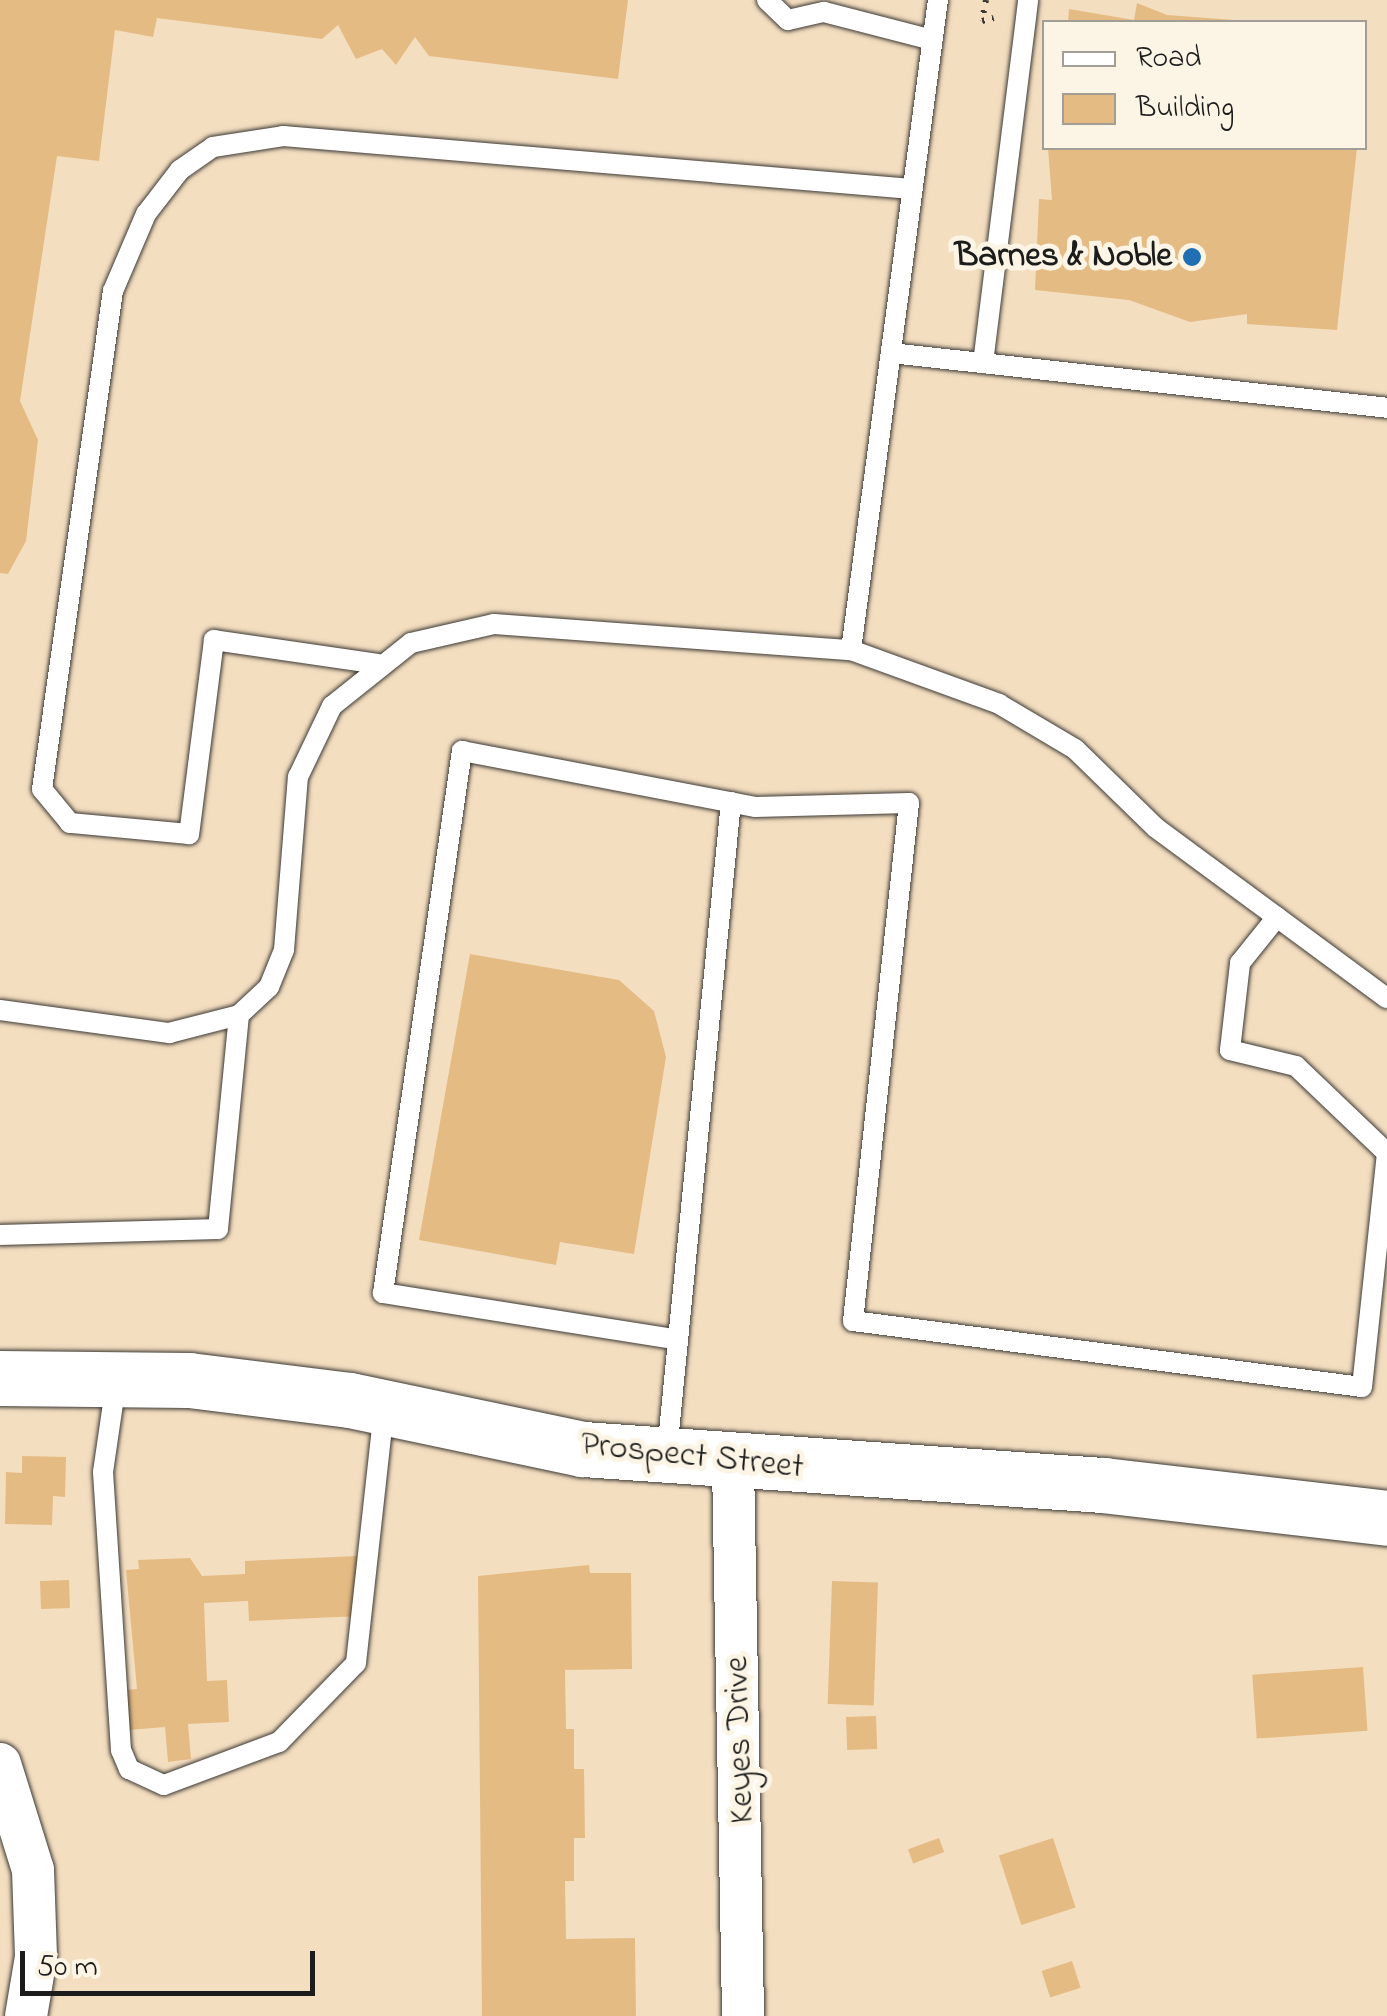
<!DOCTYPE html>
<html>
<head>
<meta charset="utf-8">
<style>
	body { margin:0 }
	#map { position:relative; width:1387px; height:2016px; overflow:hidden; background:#f4dec0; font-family:"Indie Flower",sans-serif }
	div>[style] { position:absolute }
	.building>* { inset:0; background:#e5bb84; transform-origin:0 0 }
	.path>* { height:6px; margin-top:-3px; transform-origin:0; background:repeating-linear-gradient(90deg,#3c3935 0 2.5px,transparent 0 10.5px) }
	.roads { filter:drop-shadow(0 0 2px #3c3935) drop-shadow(0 0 2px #3c3935) }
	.lane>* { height:20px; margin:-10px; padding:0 10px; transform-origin:10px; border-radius:10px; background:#fff }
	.street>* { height:42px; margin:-21px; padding:0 21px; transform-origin:21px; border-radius:21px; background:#fff }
	.secondary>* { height:55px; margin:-27.5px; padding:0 27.5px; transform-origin:27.5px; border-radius:27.5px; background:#fff }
	.dots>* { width:28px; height:28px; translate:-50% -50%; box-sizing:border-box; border:5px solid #fcf5e5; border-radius:50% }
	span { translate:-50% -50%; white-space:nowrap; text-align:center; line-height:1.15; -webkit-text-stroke:10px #fcf5e5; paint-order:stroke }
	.poi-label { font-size:35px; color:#1c1c1c; font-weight:700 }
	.right { translate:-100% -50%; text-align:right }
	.street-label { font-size:35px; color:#1c1c1c }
	.legend { position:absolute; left:1042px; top:20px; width:325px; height:130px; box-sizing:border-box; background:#fcf5e5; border:2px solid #a29e95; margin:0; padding:12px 18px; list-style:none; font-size:30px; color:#1c1c1c }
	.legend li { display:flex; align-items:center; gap:20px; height:50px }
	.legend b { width:50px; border:2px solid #a29e95 }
	.scale { position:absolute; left:20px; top:1951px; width:295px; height:45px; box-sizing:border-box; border:5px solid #1c1c1c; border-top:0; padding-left:12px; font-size:30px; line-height:35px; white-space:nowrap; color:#1c1c1c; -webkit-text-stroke:8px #fcf5e5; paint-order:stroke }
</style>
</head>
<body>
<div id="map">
	<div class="building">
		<i style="clip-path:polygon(0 0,628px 0,618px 79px,429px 56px,415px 37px,396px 65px,382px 49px,356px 59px,338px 25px,322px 39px,157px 18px,153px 37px,115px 30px,99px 161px,57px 156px,20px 401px,38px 440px,26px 541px,8px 574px,0 573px)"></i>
		<i style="clip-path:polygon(1137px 3px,1167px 15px,1262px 22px,1068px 22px,1069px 9px,1134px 20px)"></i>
		<i style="clip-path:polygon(1048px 148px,1357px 148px,1337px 330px,1247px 324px,1247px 314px,1190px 322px,1129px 300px,1035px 290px,1039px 199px,1052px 200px)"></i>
		<i style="clip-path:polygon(470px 954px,619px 980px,654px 1011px,666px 1057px,634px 1254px,560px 1242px,556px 1265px,419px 1240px)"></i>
		<i style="clip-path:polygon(22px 1456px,66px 1457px,65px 1497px,53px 1496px,52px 1525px,5px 1524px,6px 1472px,22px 1473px)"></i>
		<i style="clip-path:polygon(357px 1556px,360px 1616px,249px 1621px,248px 1601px,204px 1603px,207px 1681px,227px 1680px,229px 1722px,188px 1724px,191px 1759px,168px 1762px,165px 1727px,128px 1730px,124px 1690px,137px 1689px,126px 1570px,139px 1569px,138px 1560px,190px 1558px,202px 1576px,245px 1574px,245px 1561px)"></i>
		<i style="clip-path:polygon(589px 1565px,590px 1573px,631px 1573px,632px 1669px,565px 1670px,566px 1729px,574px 1729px,574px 1769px,584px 1769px,585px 1838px,574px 1838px,574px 1881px,565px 1881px,566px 1939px,635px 1938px,636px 2016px,482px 2016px,478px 1576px)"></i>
		<i style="left:69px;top:1580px;width:28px;height:29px;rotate:88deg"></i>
		<i style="left:832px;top:1581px;width:46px;height:123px;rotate:2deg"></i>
		<i style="left:1363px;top:1667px;width:64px;height:111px;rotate:86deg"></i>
		<i style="left:876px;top:1716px;width:33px;height:30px;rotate:88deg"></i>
		<i style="left:939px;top:1838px;width:15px;height:33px;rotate:70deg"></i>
		<i style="left:1053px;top:1838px;width:73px;height:57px;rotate:72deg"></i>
		<i style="left:1072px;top:1961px;width:28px;height:32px;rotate:72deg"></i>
	</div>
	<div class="path">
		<i style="left:986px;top:0;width:21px;rotate:101deg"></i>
		<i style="left:982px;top:21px;width:12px;rotate:-14deg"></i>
	</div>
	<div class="roads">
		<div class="lane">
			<i style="left:767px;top:0;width:29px;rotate:44deg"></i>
			<i style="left:788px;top:20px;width:37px;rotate:-13deg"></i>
			<i style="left:824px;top:12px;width:112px;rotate:14.5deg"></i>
			<i style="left:891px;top:353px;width:499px;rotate:6.3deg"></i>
			<i style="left:983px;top:363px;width:366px;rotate:-82.9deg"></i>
			<i style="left:851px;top:650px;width:656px;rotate:-82.38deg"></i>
			<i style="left:378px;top:664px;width:166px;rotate:-171.7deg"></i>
			<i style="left:214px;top:640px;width:196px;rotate:97.3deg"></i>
			<i style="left:189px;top:834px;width:120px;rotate:-174.7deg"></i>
			<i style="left:70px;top:823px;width:44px;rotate:-129.5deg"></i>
			<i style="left:42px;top:789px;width:503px;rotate:-81.89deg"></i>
			<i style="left:113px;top:291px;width:84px;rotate:-66.8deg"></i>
			<i style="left:146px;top:214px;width:56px;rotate:-52.3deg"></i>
			<i style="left:180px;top:170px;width:40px;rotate:-34.9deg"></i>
			<i style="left:213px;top:147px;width:71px;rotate:-8.9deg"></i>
			<i style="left:283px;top:136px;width:631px;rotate:4.82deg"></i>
			<i style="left:0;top:1010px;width:171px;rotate:7.8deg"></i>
			<i style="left:169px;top:1033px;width:72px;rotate:-14.4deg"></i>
			<i style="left:239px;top:1015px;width:41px;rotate:-43deg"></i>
			<i style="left:269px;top:987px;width:40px;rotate:-68deg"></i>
			<i style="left:284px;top:950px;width:174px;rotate:-85.4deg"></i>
			<i style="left:298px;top:777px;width:79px;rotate:-64.4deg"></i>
			<i style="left:332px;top:706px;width:101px;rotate:-38.6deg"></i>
			<i style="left:411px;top:643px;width:85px;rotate:-12.9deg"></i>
			<i style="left:494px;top:624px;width:358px;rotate:4.2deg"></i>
			<i style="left:851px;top:650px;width:158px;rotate:20deg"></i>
			<i style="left:999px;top:704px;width:88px;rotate:30.6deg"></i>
			<i style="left:1075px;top:749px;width:113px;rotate:44.3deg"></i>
			<i style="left:1156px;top:828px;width:287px;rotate:36.4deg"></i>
			<i style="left:0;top:1235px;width:218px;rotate:-1.6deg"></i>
			<i style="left:218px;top:1229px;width:215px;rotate:-84.4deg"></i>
			<i style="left:674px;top:1339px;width:295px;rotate:-171deg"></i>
			<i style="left:383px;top:1293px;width:548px;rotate:-81.71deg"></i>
			<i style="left:462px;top:751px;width:298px;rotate:10.8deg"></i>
			<i style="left:755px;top:807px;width:154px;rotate:-1.5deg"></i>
			<i style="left:909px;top:803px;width:521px;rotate:96.17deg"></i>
			<i style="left:853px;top:1321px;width:513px;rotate:7.39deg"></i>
			<i style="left:1362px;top:1387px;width:235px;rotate:-83.9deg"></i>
			<i style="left:1387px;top:1153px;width:126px;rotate:-136.3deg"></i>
			<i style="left:1296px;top:1066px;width:68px;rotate:-166.4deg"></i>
			<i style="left:1230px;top:1050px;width:88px;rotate:-83.4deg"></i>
			<i style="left:1240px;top:963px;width:59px;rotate:-51.2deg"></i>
			<i style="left:116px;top:1383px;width:90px;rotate:98.3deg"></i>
			<i style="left:103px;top:1472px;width:279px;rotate:86.3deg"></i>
			<i style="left:121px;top:1750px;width:21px;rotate:67deg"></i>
			<i style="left:129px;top:1769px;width:38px;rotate:25deg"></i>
			<i style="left:164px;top:1785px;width:123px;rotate:-20.5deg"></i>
			<i style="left:279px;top:1742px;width:110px;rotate:-45.7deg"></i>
			<i style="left:356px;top:1663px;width:254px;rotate:-83.7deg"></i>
			<i style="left:667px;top:1452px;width:653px;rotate:-84.38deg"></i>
		</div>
		<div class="street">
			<i style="left:733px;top:1463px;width:553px;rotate:88.96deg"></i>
			<i style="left:0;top:1764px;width:111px;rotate:72.7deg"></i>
			<i style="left:33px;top:1870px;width:87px;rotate:88deg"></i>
			<i style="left:36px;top:1957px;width:60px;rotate:99.6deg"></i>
		</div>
		<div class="secondary">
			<i style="left:0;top:1378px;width:189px;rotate:0.6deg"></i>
			<i style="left:189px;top:1380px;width:162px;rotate:7.1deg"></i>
			<i style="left:350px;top:1400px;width:238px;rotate:11.9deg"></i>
			<i style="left:583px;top:1449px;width:521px;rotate:3.96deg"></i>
			<i style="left:1103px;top:1485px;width:286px;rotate:6.6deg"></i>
		</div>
	</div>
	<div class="dots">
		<i style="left:1192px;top:257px;background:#1f6fb2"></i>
	</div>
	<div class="poi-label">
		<span class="right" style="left:1172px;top:257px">Barnes &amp; Noble</span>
	</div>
	<div class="street-label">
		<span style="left:692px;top:1457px;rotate:6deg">Prospect Street</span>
		<span style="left:741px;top:1740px;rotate:-92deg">Keyes Drive</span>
	</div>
	<ul class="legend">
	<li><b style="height:12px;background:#fff"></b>Road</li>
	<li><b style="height:28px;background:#e5bb84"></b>Building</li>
	</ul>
	<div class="scale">50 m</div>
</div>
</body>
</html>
